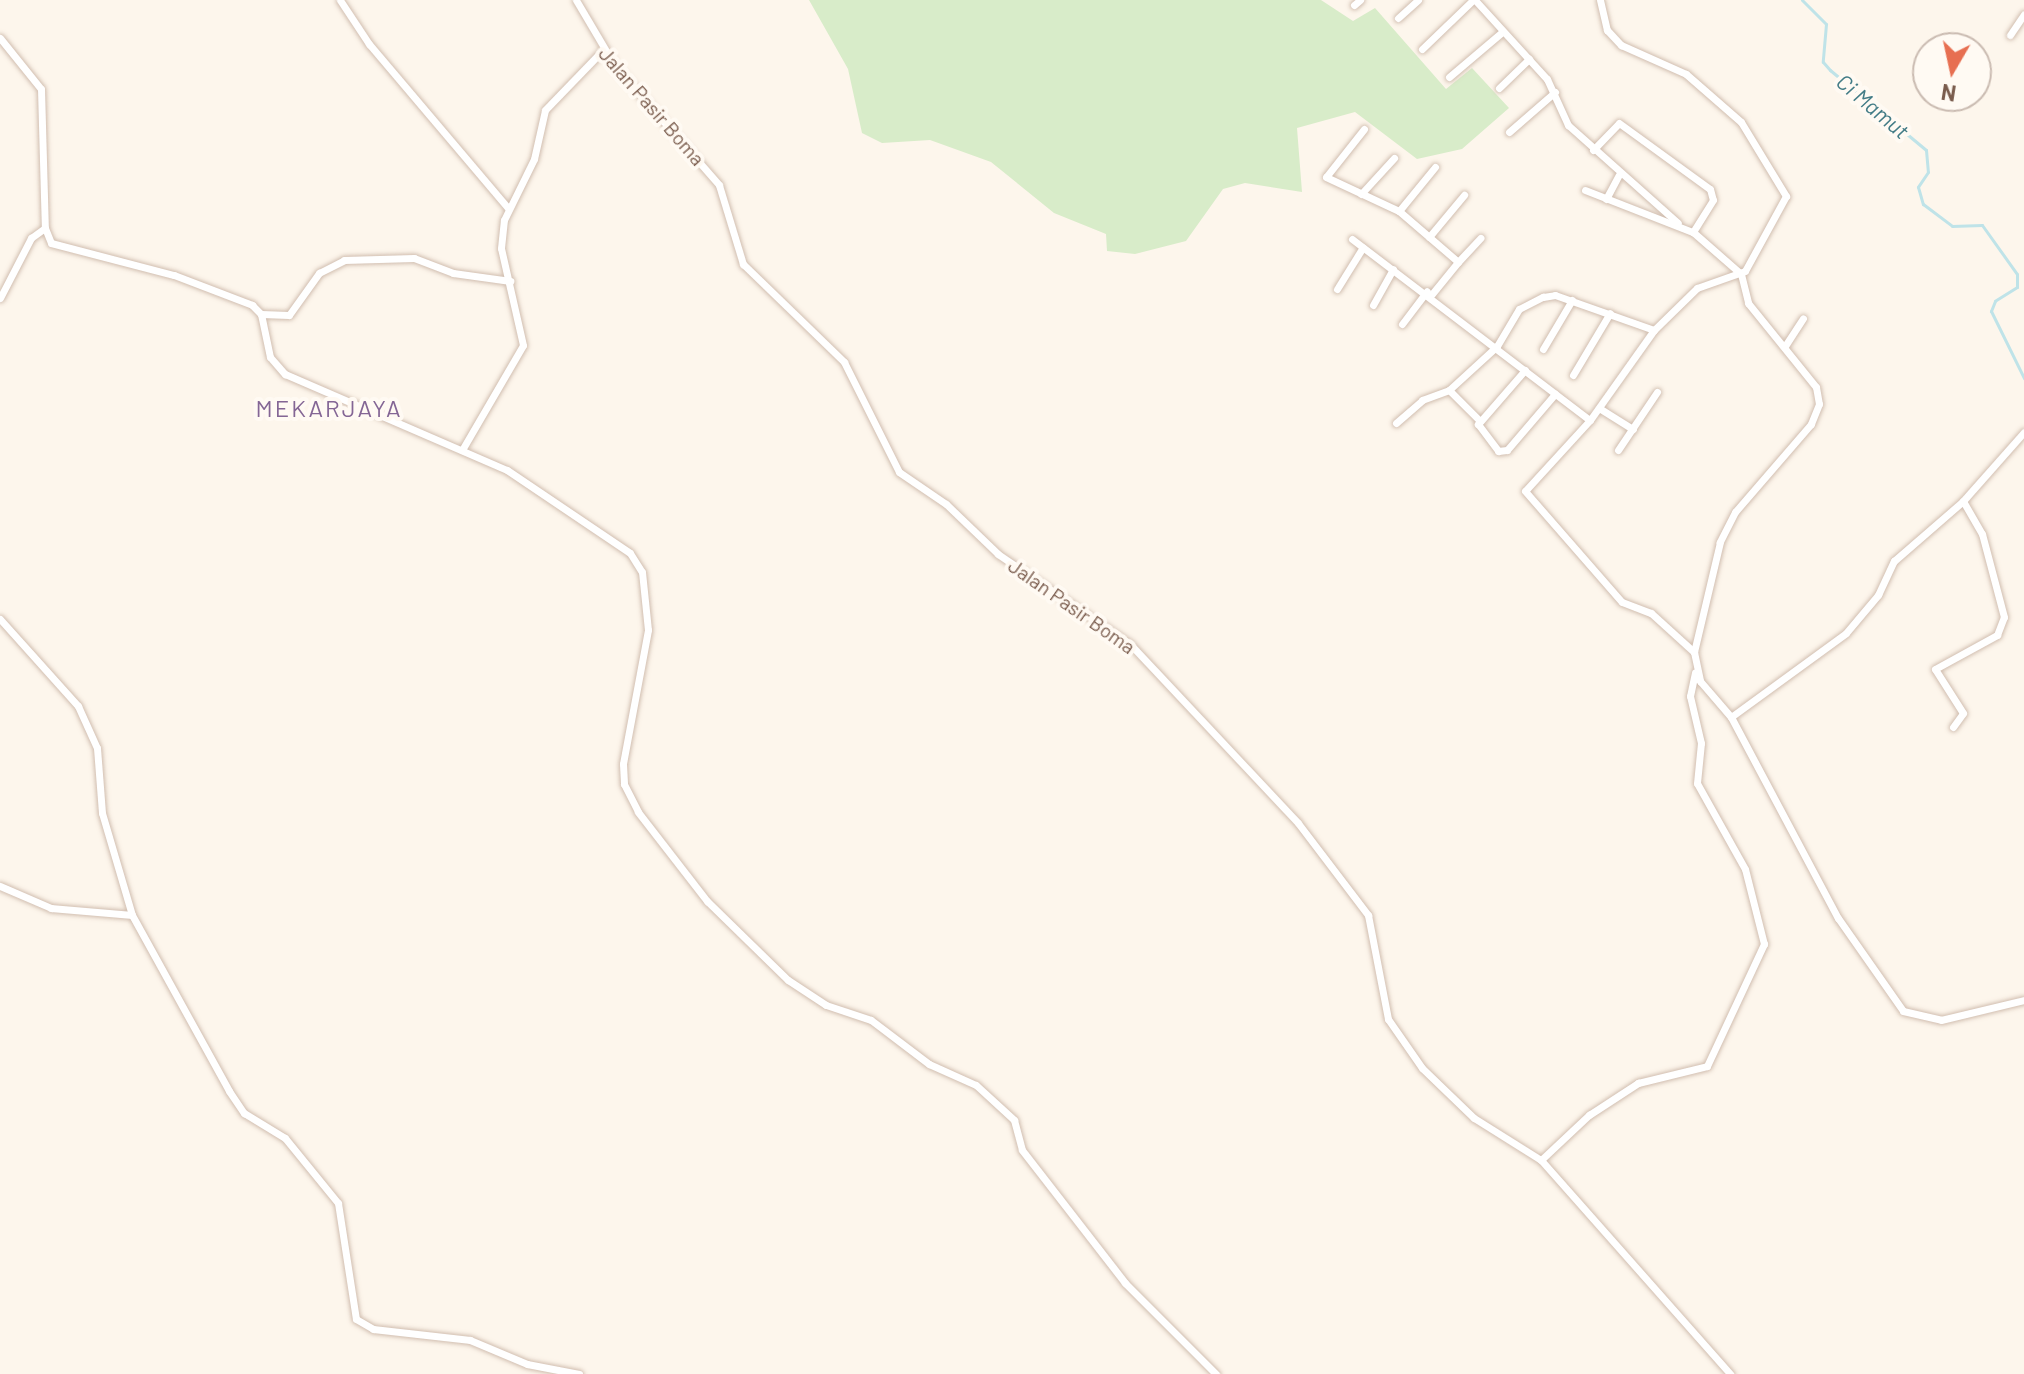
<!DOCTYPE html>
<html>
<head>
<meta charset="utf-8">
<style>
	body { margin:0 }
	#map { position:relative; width:2024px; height:1374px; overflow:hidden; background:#fdf6ec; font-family:Barlow,sans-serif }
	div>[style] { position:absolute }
	.green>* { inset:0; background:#d8ecc9 }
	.stream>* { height:3px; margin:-1.5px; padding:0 1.5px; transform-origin:1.5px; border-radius:1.5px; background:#bfe3e8 }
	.roads { filter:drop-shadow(0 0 2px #d1beb0) drop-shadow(0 0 2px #d1beb0) }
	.minor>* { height:7px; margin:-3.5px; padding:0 3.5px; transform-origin:3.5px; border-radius:3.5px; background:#fff }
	span { translate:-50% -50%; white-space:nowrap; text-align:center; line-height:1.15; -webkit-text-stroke:8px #fffaf3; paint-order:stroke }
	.street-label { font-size:20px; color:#7a5c4d }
	.water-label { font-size:22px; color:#437c86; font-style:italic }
	.quarter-label { font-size:24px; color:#846695; letter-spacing:2px }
	.north { position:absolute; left:1912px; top:32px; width:80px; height:80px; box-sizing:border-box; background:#fffaf3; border:2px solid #cabbb1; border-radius:50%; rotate:189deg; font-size:22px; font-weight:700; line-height:32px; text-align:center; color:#7a5c4d }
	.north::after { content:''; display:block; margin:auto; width:28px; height:36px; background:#e76f51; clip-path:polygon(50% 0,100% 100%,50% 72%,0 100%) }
</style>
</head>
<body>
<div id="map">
	<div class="green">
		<i style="clip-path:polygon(809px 0,1321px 0,1353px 21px,1375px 8px,1446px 89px,1472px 68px,1509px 108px,1462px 149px,1417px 159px,1355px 112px,1297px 128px,1302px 192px,1245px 183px,1223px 189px,1186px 241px,1135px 254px,1107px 251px,1106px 234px,1054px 213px,991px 162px,930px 140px,882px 143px,862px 133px,848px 69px)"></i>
	</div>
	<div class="stream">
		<i style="left:1802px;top:0;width:34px;rotate:45deg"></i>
		<i style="left:1826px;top:24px;width:38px;rotate:95deg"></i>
		<i style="left:1823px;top:62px;width:11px;rotate:49deg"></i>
		<i style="left:1830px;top:70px;width:125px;rotate:39.8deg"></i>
		<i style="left:1926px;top:150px;width:22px;rotate:85deg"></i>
		<i style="left:1928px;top:172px;width:18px;rotate:124deg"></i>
		<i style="left:1918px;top:187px;width:18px;rotate:74deg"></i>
		<i style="left:1923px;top:204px;width:36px;rotate:37deg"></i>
		<i style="left:1952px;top:226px;width:30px;rotate:-2deg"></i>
		<i style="left:1982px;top:225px;width:60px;rotate:54.5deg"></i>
		<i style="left:2017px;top:274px;width:13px;rotate:90deg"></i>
		<i style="left:2017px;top:287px;width:26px;rotate:148deg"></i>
		<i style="left:1995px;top:301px;width:11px;rotate:112deg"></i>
		<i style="left:1991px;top:311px;width:75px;rotate:63.8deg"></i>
	</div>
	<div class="roads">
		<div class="minor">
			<i style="left:340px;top:0;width:53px;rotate:56.6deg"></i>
			<i style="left:369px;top:44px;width:215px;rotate:49.7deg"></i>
			<i style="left:576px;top:0;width:77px;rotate:59.4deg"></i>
			<i style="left:615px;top:66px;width:158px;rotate:48.8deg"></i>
			<i style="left:719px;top:185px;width:83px;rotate:73.1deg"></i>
			<i style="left:743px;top:264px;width:141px;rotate:44.1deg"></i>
			<i style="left:844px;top:362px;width:123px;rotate:63.4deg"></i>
			<i style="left:899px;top:472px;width:57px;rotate:34.2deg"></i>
			<i style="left:946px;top:504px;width:72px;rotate:43.9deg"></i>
			<i style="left:998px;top:554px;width:160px;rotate:34.3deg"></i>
			<i style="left:1130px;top:644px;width:245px;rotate:46.8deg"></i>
			<i style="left:1298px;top:823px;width:116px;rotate:52.7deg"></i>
			<i style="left:1368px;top:915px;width:106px;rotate:79.1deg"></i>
			<i style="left:1388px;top:1019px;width:60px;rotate:55.2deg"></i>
			<i style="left:1422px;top:1068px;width:72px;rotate:43.9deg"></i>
			<i style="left:1474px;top:1118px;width:79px;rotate:32.1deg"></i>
			<i style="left:1541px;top:1160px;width:286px;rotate:48.5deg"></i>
			<i style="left:1475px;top:0;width:107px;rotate:47.7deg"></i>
			<i style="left:1547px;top:79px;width:51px;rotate:65.5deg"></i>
			<i style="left:1568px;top:125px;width:147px;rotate:41.7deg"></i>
			<i style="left:1600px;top:0;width:31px;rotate:77deg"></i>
			<i style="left:1607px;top:30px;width:21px;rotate:47deg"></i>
			<i style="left:1621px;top:45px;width:71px;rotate:24deg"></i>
			<i style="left:1686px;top:74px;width:73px;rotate:41.1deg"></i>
			<i style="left:1741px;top:122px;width:87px;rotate:58.7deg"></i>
			<i style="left:1786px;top:196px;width:85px;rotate:118.7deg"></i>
			<i style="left:1745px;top:271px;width:51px;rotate:160.5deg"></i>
			<i style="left:1697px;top:288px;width:60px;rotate:135.7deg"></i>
			<i style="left:1654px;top:330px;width:110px;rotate:125.4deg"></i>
			<i style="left:1590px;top:420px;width:96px;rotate:132.5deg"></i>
			<i style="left:1525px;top:491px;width:147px;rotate:48.9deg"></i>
			<i style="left:1622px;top:602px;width:31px;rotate:21deg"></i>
			<i style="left:1651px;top:613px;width:58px;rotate:42.2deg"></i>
			<i style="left:1354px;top:5px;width:8px;rotate:-40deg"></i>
			<i style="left:1398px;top:18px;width:27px;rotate:-42deg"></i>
			<i style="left:2010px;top:35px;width:25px;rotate:-56deg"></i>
			<i style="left:0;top:38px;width:65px;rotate:51.2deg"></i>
			<i style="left:41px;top:89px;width:139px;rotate:88.4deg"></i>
			<i style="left:45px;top:228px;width:16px;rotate:68deg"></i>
			<i style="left:51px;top:243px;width:127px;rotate:14.6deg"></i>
			<i style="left:174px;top:275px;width:84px;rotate:21deg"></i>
			<i style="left:252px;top:305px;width:13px;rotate:45deg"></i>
			<i style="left:261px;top:314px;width:44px;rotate:78.2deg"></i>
			<i style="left:270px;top:357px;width:23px;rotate:49deg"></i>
			<i style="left:285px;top:374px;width:242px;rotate:23.4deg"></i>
			<i style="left:507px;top:470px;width:148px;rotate:34deg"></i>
			<i style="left:630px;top:553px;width:22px;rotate:58deg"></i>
			<i style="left:642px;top:572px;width:58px;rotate:84.1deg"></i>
			<i style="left:648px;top:630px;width:136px;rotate:100.6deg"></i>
			<i style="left:623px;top:764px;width:20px;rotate:87deg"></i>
			<i style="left:624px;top:784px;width:31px;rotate:63deg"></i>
			<i style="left:638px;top:812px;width:113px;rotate:52.2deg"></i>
			<i style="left:707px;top:901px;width:113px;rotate:44.3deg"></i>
			<i style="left:788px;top:980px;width:45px;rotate:33.3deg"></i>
			<i style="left:826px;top:1005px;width:47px;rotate:18.4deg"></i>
			<i style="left:871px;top:1020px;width:73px;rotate:37.2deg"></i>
			<i style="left:929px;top:1064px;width:51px;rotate:24.1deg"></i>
			<i style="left:976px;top:1085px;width:52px;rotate:42.6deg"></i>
			<i style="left:1014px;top:1120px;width:31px;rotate:75deg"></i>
			<i style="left:1022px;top:1150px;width:168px;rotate:52.2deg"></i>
			<i style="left:1125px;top:1283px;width:129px;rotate:45deg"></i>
			<i style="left:1422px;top:49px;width:71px;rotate:-43.9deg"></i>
			<i style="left:1449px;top:77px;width:70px;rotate:-40.3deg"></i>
			<i style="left:1499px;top:88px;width:42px;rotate:-44deg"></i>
			<i style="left:1364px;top:129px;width:61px;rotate:128.4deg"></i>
			<i style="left:1326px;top:177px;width:81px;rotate:25deg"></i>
			<i style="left:1399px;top:211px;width:78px;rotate:40.8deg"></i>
			<i style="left:1458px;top:262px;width:41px;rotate:129.1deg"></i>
			<i style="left:1509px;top:132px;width:61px;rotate:-41deg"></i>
			<i style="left:1593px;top:150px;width:37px;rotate:-46deg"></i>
			<i style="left:1619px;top:123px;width:112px;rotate:36deg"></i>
			<i style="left:1710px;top:189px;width:11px;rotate:75deg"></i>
			<i style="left:1713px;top:200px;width:38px;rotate:122deg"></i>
			<i style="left:1585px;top:190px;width:116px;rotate:21.3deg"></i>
			<i style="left:1693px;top:232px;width:64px;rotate:41.2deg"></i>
			<i style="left:1741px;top:274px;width:30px;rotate:76deg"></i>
			<i style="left:1748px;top:303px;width:108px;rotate:51deg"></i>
			<i style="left:1816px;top:387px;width:17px;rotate:80deg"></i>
			<i style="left:1819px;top:404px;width:22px;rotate:112deg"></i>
			<i style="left:1811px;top:424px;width:116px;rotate:130.8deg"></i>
			<i style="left:1735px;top:512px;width:34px;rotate:117deg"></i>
			<i style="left:1720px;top:542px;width:113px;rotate:103.3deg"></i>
			<i style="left:1694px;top:652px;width:30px;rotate:78deg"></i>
			<i style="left:1700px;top:681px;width:48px;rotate:49.3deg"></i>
			<i style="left:1731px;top:717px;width:228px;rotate:62deg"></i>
			<i style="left:1838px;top:918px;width:113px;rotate:55deg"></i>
			<i style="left:1903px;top:1011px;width:39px;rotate:13deg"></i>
			<i style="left:1941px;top:1020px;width:85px;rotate:-13.5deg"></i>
			<i style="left:1361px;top:194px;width:49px;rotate:-47.5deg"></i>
			<i style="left:1606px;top:199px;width:27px;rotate:-62deg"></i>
			<i style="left:1399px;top:211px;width:57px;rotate:-50.7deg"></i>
			<i style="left:1429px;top:237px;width:55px;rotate:-50.2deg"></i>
			<i style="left:1352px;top:239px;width:299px;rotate:37.3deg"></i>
			<i style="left:1458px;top:262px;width:33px;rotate:-47deg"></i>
			<i style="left:1337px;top:289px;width:49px;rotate:-58.2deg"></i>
			<i style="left:0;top:298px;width:68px;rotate:-62.7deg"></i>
			<i style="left:31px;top:238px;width:17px;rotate:-36deg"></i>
			<i style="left:1373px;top:305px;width:41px;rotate:-60.9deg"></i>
			<i style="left:261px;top:314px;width:28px;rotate:2deg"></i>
			<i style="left:289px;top:315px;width:52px;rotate:-54.5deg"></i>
			<i style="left:319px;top:273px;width:28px;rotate:-27deg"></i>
			<i style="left:344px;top:260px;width:70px;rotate:-1.6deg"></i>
			<i style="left:414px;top:258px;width:42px;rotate:21deg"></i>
			<i style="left:453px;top:273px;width:58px;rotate:8deg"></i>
			<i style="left:1402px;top:324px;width:41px;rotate:-52.9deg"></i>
			<i style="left:1785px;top:346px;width:33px;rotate:-57deg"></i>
			<i style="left:1543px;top:349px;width:57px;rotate:-59.4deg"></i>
			<i style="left:1525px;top:370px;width:72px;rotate:131deg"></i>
			<i style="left:1478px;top:424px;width:34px;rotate:53deg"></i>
			<i style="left:1498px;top:451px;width:9px;rotate:-6deg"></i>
			<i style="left:1507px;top:450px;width:74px;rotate:-49.4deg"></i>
			<i style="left:1573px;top:375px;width:72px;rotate:-59.2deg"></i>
			<i style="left:1449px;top:390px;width:44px;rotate:45deg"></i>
			<i style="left:1599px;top:408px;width:40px;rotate:32deg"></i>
			<i style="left:1396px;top:423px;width:35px;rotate:-41deg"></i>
			<i style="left:1422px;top:400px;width:29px;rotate:-20deg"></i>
			<i style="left:1449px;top:390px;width:65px;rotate:-42.5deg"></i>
			<i style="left:1497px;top:346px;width:43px;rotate:-59.3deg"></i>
			<i style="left:1519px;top:309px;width:27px;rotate:-27deg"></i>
			<i style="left:1543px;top:297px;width:12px;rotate:-9deg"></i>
			<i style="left:1555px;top:295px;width:105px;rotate:19.5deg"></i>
			<i style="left:462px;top:450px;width:121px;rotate:-59.8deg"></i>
			<i style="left:523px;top:345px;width:99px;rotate:-102.8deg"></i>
			<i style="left:501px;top:248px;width:28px;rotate:-84deg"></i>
			<i style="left:504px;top:220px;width:68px;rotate:-63.8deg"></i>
			<i style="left:534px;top:159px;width:50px;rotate:-77.3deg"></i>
			<i style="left:545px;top:110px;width:83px;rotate:-46deg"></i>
			<i style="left:1618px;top:450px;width:70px;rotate:-56.1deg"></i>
			<i style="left:0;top:619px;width:117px;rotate:48.1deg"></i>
			<i style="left:78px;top:706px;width:46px;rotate:65.7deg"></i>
			<i style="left:97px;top:748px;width:65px;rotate:85.6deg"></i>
			<i style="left:102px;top:813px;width:106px;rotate:73.6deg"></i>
			<i style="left:132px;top:915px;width:201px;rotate:61.1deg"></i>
			<i style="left:229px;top:1091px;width:27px;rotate:56deg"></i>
			<i style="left:244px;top:1113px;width:48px;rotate:31.4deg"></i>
			<i style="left:285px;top:1138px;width:84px;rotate:50.8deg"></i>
			<i style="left:338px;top:1203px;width:117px;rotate:81.2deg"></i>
			<i style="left:356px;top:1319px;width:20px;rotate:30deg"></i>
			<i style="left:373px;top:1329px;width:98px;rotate:6.5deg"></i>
			<i style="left:470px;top:1340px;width:62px;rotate:22.8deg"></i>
			<i style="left:527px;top:1364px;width:53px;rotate:10.9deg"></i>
			<i style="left:1731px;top:717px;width:142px;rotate:-36.1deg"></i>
			<i style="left:1846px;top:633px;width:50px;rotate:-49.9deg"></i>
			<i style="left:1878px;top:595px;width:38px;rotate:-65deg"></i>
			<i style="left:1894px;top:561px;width:91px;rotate:-41deg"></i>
			<i style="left:1963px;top:501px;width:92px;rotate:-48.5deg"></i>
			<i style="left:1953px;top:727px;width:17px;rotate:-54deg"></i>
			<i style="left:1963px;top:713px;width:52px;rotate:-122.5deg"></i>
			<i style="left:1935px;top:669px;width:71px;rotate:-28.7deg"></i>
			<i style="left:1997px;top:635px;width:19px;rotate:-69deg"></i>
			<i style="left:2004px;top:617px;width:86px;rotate:-104.8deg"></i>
			<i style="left:1982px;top:534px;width:38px;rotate:-120deg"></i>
			<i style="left:0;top:886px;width:56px;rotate:23.3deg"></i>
			<i style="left:51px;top:908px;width:81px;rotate:4.9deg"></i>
			<i style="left:1541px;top:1160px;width:66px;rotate:-43.2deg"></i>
			<i style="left:1589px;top:1115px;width:59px;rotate:-33.1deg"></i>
			<i style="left:1638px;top:1083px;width:71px;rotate:-13.8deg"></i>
			<i style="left:1707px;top:1066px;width:135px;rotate:-65deg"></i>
			<i style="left:1764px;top:944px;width:77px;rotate:-104.2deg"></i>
			<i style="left:1745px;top:869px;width:98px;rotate:-119.2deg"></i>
			<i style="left:1697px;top:783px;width:40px;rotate:-84.3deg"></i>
			<i style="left:1701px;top:743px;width:48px;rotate:-103.2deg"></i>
			<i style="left:1690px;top:696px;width:24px;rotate:-78deg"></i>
		</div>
	</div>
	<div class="street-label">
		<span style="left:652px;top:106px;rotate:49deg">Jalan Pasir Boma</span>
		<span style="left:1072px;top:606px;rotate:35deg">Jalan Pasir Boma</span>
	</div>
	<div class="water-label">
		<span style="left:1873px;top:106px;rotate:40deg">Ci Mamut</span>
	</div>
	<div class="quarter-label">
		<span style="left:329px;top:408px">MEKARJAYA</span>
	</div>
	<div class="north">N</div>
</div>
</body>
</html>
